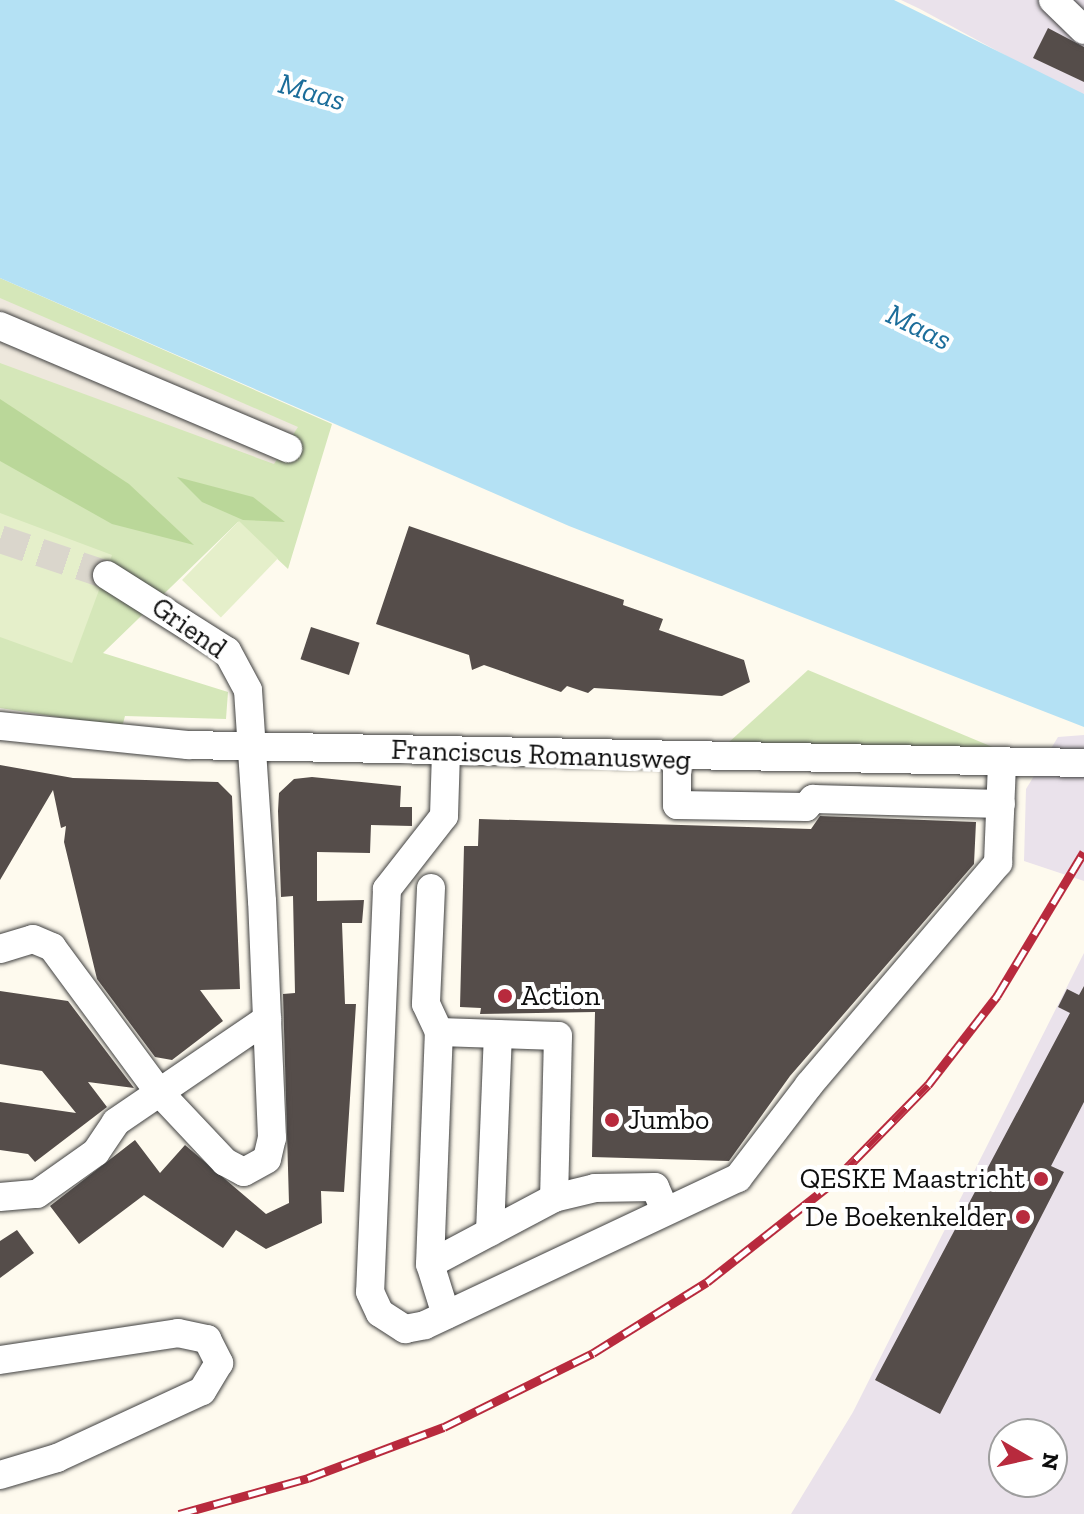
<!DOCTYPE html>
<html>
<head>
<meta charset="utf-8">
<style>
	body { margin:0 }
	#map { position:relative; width:1084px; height:1514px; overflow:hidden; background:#fefaee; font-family:"Zilla Slab",serif }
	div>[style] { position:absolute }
	.industrial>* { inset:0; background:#eae2eb }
	.green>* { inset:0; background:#d5e7b9 }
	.forest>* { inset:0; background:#bad799 }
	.pitch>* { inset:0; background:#e5efca; transform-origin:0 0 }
	.plaza>* { inset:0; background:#eee8dd }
	.water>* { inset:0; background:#b4e1f4 }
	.building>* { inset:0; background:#554d4a; transform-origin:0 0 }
	.minor-tunnel>* { height:28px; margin-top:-14px; transform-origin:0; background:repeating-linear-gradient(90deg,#dad6cc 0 28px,transparent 0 42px) }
	.roads { filter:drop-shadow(0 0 2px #404040) drop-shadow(0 0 2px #404040) }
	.minor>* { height:28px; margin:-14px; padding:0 14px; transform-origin:14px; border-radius:14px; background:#fff }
	.rail>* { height:9px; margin-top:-4.5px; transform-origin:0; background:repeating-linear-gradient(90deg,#fff 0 18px,#b82a3d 0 36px); box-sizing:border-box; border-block:2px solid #b82a3d }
	.dots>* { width:22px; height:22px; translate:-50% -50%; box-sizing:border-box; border:4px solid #fff; border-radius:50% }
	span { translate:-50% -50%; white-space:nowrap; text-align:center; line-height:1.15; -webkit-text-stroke:8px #fff; paint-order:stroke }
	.street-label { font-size:28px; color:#0d0d0d }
	.poi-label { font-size:28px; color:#0d0d0d }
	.left { translate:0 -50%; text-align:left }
	.right { translate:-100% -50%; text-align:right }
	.water-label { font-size:30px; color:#1b6d9a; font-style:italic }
	.north { position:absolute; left:988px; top:1418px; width:80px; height:80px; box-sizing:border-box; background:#fff; border:2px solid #9e9e9e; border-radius:50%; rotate:99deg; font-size:22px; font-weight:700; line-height:32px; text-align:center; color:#0d0d0d }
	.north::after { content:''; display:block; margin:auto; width:28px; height:36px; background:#b82a3d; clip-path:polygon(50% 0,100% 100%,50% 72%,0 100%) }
</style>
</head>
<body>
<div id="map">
	<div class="industrial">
		<i style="clip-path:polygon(901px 0,1084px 0,1084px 98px,920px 9px)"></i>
		<i style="clip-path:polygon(1084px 735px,1084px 881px,1024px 861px,1026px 789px,1058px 737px)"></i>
		<i style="clip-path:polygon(evenodd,1084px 953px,1084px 1514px,791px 1514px,853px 1412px,1084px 953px,1004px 1434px,1052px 1434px,1052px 1482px,1004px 1482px,1004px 1434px)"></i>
	</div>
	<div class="green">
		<i style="clip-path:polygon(0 278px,332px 424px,288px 569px,238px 522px,103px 653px,228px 692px,226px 719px,125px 716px,122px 727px,0 708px)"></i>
		<i style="clip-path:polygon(808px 670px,995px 748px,728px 743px)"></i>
	</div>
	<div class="forest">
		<i style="clip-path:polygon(0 399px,129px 484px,194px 545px,112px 524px,0 461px)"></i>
		<i style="clip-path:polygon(177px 477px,253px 497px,285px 522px,243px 520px,202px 502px)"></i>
	</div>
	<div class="pitch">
		<i style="clip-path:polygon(0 513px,112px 555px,72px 663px,0 637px)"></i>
		<i style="left:239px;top:521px;width:54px;height:82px;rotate:44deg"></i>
	</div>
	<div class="plaza">
		<i style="clip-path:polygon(0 298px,220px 393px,298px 427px,274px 464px,0 363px)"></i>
	</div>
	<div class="water">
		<i style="clip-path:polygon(0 0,894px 0,1084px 94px,1084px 727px,569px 526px,0 278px)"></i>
	</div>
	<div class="building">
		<i style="clip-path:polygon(1048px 28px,1084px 47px,1084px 82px,1033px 58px)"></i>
		<i style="clip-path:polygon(409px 526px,624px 600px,623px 605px,663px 619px,659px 630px,744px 660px,750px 682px,722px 696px,594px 688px,588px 693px,567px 686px,561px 692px,484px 665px,472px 670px,469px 655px,376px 624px)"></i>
		<i style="left:311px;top:627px;width:51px;height:34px;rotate:18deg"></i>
		<i style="clip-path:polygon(0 765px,73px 778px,218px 782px,232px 796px,240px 989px,200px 990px,223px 1021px,172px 1060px,155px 1057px,97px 979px,64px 842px,66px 826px,61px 828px,53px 790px,0 880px)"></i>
		<i style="clip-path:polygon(312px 777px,401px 786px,400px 807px,412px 807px,412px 826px,371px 825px,370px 853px,317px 852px,317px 901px,364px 900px,362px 923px,342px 923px,345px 1004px,356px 1004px,344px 1192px,321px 1191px,322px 1223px,266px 1249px,236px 1230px,223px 1248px,144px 1195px,79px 1244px,50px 1206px,135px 1140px,160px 1173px,185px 1145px,266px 1214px,289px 1203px,283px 994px,295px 993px,293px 896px,281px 897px,278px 811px,279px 793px,294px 779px)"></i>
		<i style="clip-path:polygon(820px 816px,976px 822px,974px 864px,790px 1076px,729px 1161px,592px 1157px,595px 1012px,480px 1014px,481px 1008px,460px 1007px,464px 846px,478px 846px,479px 819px,811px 829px)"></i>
		<i style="clip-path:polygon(1084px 986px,1084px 1102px,1051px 1166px,1064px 1172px,940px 1414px,875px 1380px,1070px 1013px,1058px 1007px,1067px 989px,1079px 995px)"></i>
		<i style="clip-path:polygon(0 991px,68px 1001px,134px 1088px,88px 1082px,107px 1107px,35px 1162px,28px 1154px,0 1150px,0 1102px,76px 1113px,42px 1071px,0 1064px)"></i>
		<i style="clip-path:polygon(17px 1230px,34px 1253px,0 1278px,0 1241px)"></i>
	</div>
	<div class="minor-tunnel">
		<i style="left:0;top:539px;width:113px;rotate:18.6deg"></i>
	</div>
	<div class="roads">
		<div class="minor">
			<i style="left:1053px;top:0;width:43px;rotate:44.1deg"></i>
			<i style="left:0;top:326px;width:313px;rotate:23deg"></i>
			<i style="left:0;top:726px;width:189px;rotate:5.8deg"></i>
			<i style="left:188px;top:745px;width:896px;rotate:1.15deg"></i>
			<i style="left:446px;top:752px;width:64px;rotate:91.8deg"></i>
			<i style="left:444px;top:816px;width:93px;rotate:128deg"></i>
			<i style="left:387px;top:889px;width:403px;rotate:92.4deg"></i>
			<i style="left:370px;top:1292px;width:23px;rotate:65deg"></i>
			<i style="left:380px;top:1313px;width:30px;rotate:33deg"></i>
			<i style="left:405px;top:1329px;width:20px;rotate:-11deg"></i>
			<i style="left:425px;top:1325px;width:346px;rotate:-25.2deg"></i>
			<i style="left:738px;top:1178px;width:117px;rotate:-52.6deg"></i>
			<i style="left:809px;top:1085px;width:292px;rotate:-49.6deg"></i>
			<i style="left:998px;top:863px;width:98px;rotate:-87.7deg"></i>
			<i style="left:677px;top:759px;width:46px;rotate:90deg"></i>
			<i style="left:677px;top:805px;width:129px;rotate:0.9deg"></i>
			<i style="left:806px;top:807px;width:11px;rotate:-49deg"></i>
			<i style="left:813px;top:799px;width:188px;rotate:1.5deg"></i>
			<i style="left:431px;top:888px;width:116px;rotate:92.5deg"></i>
			<i style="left:426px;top:1004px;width:31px;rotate:65deg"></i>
			<i style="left:0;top:949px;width:34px;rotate:-17deg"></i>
			<i style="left:33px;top:939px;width:21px;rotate:23deg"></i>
			<i style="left:52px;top:947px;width:180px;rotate:53.6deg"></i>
			<i style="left:159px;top:1092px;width:96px;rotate:46.7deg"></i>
			<i style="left:225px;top:1162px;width:21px;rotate:28deg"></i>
			<i style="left:244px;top:1172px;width:26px;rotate:-29deg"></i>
			<i style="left:267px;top:1159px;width:22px;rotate:-77deg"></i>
			<i style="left:272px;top:1138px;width:237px;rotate:-92.4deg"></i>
			<i style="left:262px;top:901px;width:211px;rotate:-93.8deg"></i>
			<i style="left:248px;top:690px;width:44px;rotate:-118.3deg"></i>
			<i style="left:227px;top:651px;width:142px;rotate:-147.7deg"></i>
			<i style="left:0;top:1197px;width:37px;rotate:-5deg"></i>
			<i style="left:37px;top:1194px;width:72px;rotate:-35.4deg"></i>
			<i style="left:96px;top:1152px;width:36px;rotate:-56deg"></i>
			<i style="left:116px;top:1122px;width:183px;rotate:-34.3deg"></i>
			<i style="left:490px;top:1232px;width:198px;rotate:-87.7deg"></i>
			<i style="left:430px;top:1264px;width:140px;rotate:-28deg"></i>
			<i style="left:554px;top:1198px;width:42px;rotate:-13.7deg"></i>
			<i style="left:595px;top:1188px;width:60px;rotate:-1deg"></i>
			<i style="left:655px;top:1187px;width:25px;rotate:67deg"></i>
			<i style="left:446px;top:1315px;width:53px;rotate:-107.4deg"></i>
			<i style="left:430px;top:1264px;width:232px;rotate:-87.8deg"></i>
			<i style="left:439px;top:1032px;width:119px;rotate:1.9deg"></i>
			<i style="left:558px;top:1036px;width:162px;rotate:91.4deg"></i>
			<i style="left:0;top:1360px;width:180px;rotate:-8.6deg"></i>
			<i style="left:178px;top:1333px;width:30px;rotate:12deg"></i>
			<i style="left:207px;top:1339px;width:27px;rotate:63deg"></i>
			<i style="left:219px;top:1363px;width:33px;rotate:121deg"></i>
			<i style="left:202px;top:1391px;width:160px;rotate:155.2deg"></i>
			<i style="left:57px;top:1458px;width:59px;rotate:163.4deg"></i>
		</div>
	</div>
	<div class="rail">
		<i style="left:179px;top:1514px;width:134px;rotate:-15.6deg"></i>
		<i style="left:308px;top:1478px;width:145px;rotate:-20.6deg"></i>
		<i style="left:444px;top:1427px;width:166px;rotate:-26.4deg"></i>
		<i style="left:593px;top:1353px;width:134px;rotate:-31.9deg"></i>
		<i style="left:707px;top:1282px;width:157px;rotate:-38.3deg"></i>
		<i style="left:830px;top:1185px;width:140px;rotate:-45.6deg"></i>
		<i style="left:928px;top:1085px;width:113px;rotate:-52.2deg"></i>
		<i style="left:997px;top:996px;width:168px;rotate:-58.9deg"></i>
	</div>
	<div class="dots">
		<i style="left:505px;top:996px;background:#b82a3d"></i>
		<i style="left:612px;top:1120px;background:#b82a3d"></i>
		<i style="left:1041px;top:1179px;background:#b82a3d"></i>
		<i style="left:1023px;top:1217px;background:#b82a3d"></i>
	</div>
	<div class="street-label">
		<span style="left:189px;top:628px;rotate:35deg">Griend</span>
		<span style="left:541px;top:755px;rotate:2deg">Franciscus Romanusweg</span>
	</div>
	<div class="poi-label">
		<span class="left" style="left:521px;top:996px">Action</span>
		<span class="left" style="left:628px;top:1120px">Jumbo</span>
		<span class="right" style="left:1025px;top:1179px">QESKE Maastricht</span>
		<span class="right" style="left:1007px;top:1217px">De Boekenkelder</span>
	</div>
	<div class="water-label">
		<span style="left:312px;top:92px;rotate:16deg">Maas</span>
		<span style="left:919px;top:327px;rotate:26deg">Maas</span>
	</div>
	<div class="north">N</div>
</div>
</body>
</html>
